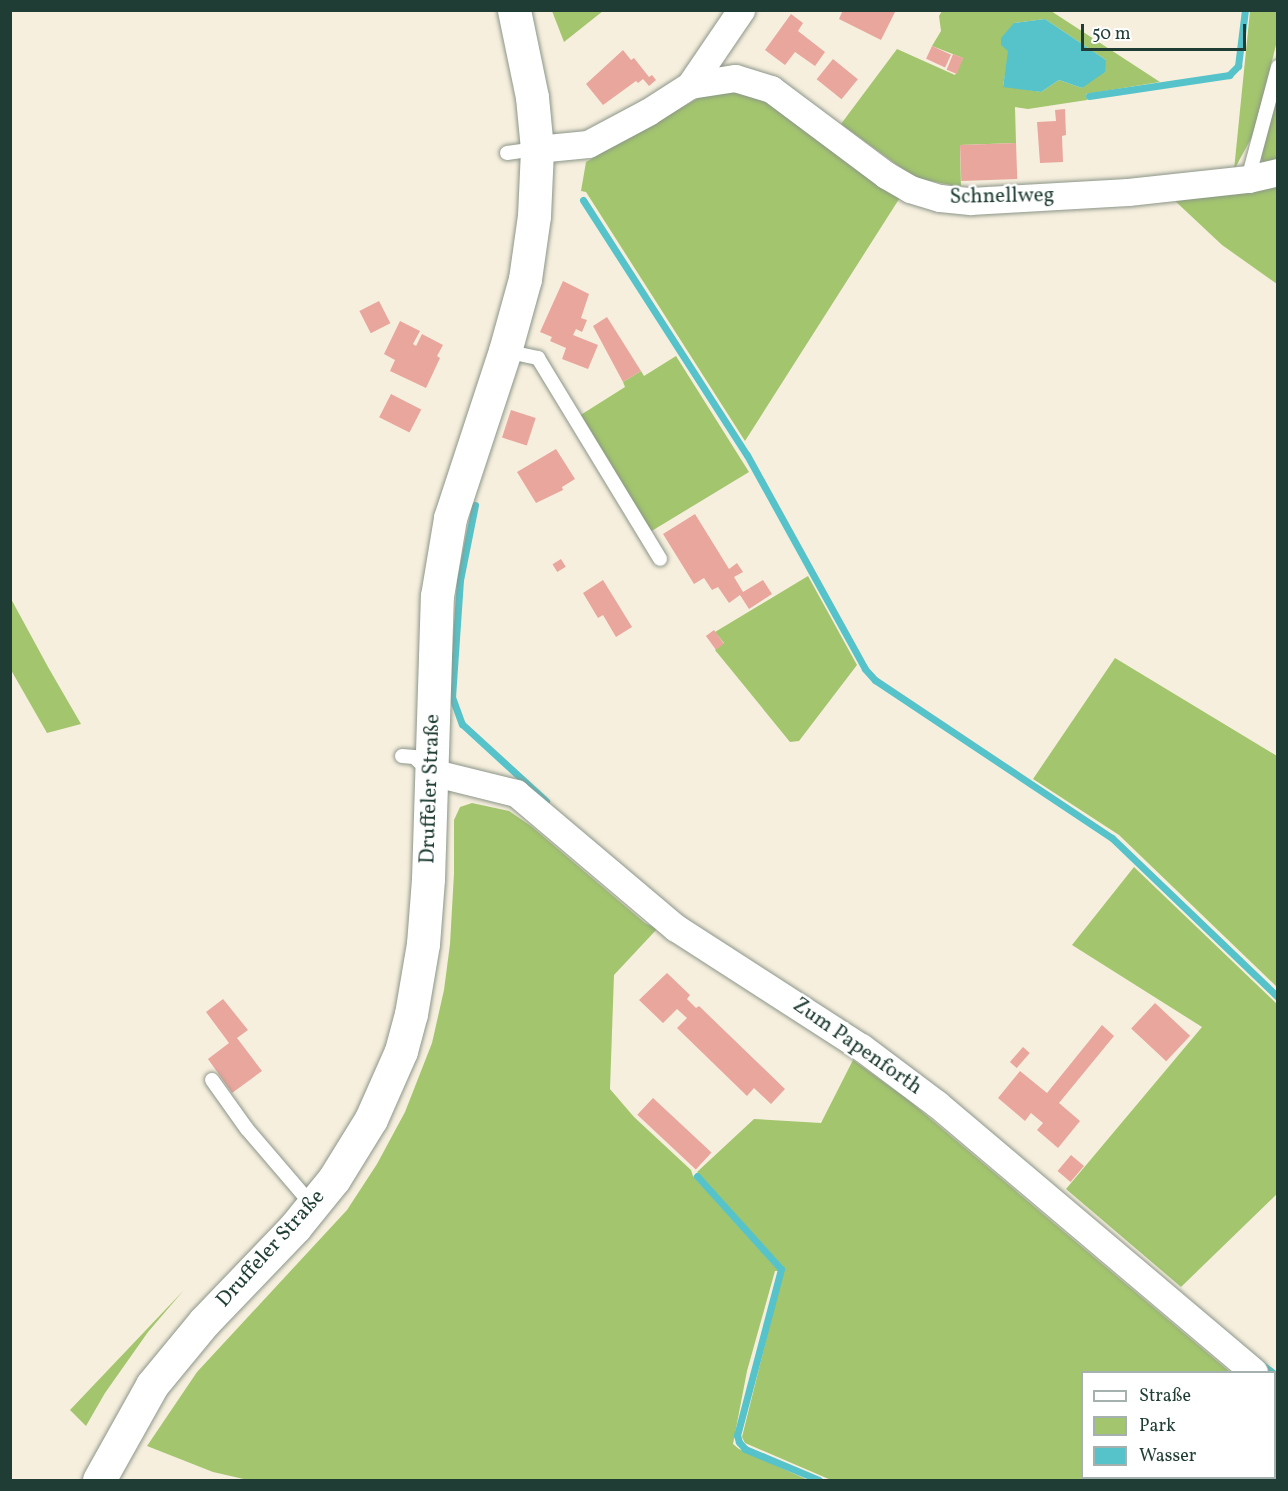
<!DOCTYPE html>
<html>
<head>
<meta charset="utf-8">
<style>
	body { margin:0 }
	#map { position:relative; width:1288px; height:1491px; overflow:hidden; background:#f7efde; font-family:Vollkorn,serif }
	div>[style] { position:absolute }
	.green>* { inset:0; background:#a3c56e }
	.water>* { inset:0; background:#55c3c9 }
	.stream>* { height:7px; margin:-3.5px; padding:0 3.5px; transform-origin:3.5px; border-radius:3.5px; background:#55c3c9 }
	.building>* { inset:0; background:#e8a69d; transform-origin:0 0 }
	.roads { filter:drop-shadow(0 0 2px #8b9689) drop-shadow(0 0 2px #8b9689) }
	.lane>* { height:14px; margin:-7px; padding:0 7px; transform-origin:7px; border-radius:7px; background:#fff }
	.street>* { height:27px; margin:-13.5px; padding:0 13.5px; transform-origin:13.5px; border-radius:13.5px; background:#fff }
	.secondary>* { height:33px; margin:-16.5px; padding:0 16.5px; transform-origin:16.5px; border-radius:16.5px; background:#fff }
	span { translate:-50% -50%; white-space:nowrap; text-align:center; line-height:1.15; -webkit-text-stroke:5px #fff; paint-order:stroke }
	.street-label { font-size:21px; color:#1f3d34 }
	.frame { position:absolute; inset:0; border:12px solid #1f3d34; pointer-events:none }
	.legend { position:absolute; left:1081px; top:1371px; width:195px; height:108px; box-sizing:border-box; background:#fff; border:2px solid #a5b1ae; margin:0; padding:8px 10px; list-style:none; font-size:18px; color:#1f3d34 }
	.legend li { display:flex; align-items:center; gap:12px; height:30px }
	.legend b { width:30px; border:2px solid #a5b1ae }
	.scale { position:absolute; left:1081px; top:24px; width:165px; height:27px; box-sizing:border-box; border:3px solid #1f3d34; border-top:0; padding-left:8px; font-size:18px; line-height:21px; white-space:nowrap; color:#1f3d34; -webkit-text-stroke:4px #fff; paint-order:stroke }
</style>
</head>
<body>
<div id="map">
	<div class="green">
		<i style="clip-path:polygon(552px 11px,603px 11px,564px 42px)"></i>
		<i style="clip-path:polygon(evenodd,942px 11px,1051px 11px,1160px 82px,1086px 94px,1087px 100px,1028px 109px,1015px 107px,1016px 143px,960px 145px,961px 187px,915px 178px,841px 124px,897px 49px,955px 75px,963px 58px,932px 46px,941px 31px,939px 16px,942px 11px,1045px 19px,1106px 60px,1082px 88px,1059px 80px,1041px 92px,1003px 86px,1014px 23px,1045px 19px)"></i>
		<i style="clip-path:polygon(1250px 11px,1277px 11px,1277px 41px,1254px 133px,1234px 170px)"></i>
		<i style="clip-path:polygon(740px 91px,763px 98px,901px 196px,745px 441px,586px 192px,581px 191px,586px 162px,702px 96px)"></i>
		<i style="clip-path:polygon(1277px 92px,1277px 161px,1264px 163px,1260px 157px)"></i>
		<i style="clip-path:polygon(1277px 184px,1277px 284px,1222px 245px,1173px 199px)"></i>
		<i style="clip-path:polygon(676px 356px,749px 472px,650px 532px,579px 416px,625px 387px,623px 382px,641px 371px,644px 376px)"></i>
		<i style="clip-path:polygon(808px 576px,857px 665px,799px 741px,790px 742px,715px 650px,724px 643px,715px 632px)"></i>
		<i style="clip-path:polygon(10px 597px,48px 667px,81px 724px,47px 733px,11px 670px)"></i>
		<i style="clip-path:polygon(1115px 658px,1277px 756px,1277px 987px,1119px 835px,1033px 779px)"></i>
		<i style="clip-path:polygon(472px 803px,509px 811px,531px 826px,645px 923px,657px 929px,614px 975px,610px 1089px,634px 1117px,691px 1170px,693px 1176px,779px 1271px,775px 1271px,747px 1371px,733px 1444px,739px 1449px,808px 1480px,248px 1480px,213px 1472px,147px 1446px,197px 1372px,347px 1210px,377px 1164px,405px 1112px,432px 1043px,444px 990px,450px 944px,454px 873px,454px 820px,460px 807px)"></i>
		<i style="clip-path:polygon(1134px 867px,1277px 1004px,1277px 1194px,1181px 1287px,1066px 1189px,1202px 1027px,1072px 945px)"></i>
		<i style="clip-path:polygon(853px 1060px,907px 1099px,1230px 1372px,1082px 1372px,1082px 1478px,1274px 1478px,1275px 1416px,1278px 1419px,1277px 1480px,831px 1480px,745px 1443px,742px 1437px,784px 1268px,697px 1172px,754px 1119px,821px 1123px)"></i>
		<i style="clip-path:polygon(184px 1290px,148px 1332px,105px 1393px,86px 1426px,70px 1410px)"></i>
	</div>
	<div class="water">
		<i style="clip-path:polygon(1045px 19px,1106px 60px,1105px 72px,1082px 88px,1059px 80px,1041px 92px,1003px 87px,1008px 51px,1001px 45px,1001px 38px,1014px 23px)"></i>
	</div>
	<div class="stream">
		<i style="left:1089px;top:96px;width:142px;rotate:-8.5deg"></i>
		<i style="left:1229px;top:75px;width:13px;rotate:-45deg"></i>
		<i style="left:1238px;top:66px;width:56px;rotate:-82.9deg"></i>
		<i style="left:583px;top:200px;width:303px;rotate:57.3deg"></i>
		<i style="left:747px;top:455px;width:244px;rotate:61.1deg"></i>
		<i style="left:865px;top:669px;width:15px;rotate:48deg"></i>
		<i style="left:875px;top:680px;width:285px;rotate:33.7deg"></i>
		<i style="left:1112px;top:838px;width:230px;rotate:43.8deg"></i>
		<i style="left:475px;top:505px;width:76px;rotate:101.3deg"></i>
		<i style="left:460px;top:580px;width:117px;rotate:93.9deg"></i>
		<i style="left:452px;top:697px;width:29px;rotate:70deg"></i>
		<i style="left:462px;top:724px;width:114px;rotate:42.5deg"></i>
		<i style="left:697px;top:1176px;width:125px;rotate:47.9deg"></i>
		<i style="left:781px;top:1269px;width:172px;rotate:104.8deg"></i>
		<i style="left:737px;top:1435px;width:7px;rotate:74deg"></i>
		<i style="left:739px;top:1442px;width:9px;rotate:49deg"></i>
		<i style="left:745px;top:1449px;width:80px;rotate:22.7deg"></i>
		<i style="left:1261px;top:1364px;width:14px;rotate:36deg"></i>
	</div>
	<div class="building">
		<i style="clip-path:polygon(843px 10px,892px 10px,895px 12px,881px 40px,839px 19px)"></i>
		<i style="clip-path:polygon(791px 14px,803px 23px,798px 31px,825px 52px,815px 66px,795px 52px,785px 65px,765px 50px)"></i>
		<i style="left:932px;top:46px;width:21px;height:14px;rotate:25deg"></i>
		<i style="clip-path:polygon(623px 50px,631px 60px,634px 58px,649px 77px,652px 75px,656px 80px,649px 86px,643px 79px,638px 83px,636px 81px,603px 105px,586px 84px)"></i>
		<i style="left:953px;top:54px;width:11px;height:17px;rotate:22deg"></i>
		<i style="left:833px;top:59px;width:32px;height:26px;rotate:39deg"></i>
		<i style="clip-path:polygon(1065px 109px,1066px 135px,1062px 136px,1063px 162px,1040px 163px,1037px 122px,1056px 121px,1055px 110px)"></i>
		<i style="left:1016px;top:143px;width:36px;height:56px;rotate:88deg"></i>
		<i style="clip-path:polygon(563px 281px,589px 294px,581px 318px,587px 320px,582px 332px,576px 329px,573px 335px,598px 345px,588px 369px,562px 359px,566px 348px,550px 341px,552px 337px,540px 332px)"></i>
		<i style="left:379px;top:301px;width:25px;height:22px;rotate:63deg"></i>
		<i style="clip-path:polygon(607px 317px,641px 371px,623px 382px,593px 326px)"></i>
		<i style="clip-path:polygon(400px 321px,420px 331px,413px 344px,416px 346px,422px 334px,443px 345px,437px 356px,440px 358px,426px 388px,390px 371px,395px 360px,384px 354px)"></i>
		<i style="left:391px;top:394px;width:34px;height:26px;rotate:27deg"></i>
		<i style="left:511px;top:410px;width:26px;height:29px;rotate:18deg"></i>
		<i style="clip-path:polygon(556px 449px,575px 479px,562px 487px,563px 490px,536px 503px,517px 472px)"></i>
		<i style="clip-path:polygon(695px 514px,729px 569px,737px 563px,743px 572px,734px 577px,743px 592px,763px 580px,772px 594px,749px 609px,740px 595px,729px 603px,718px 587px,712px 590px,704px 578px,694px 584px,663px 534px)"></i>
		<i style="left:561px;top:559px;width:9px;height:10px;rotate:58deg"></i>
		<i style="clip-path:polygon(603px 580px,632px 627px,616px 637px,603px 615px,598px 618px,583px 593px)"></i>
		<i style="left:714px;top:630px;width:17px;height:10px;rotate:54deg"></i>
		<i style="clip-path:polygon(667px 973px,690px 995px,687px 999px,696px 1008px,699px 1006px,785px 1089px,771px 1104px,754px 1088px,747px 1096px,677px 1028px,687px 1018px,677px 1009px,663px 1023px,639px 1000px)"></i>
		<i style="clip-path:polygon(223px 999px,248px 1030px,237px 1038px,262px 1071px,232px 1093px,208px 1059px,229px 1043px,206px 1012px)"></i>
		<i style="left:1155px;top:1003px;width:48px;height:35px;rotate:43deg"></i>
		<i style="clip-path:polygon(1102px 1025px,1114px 1036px,1059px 1103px,1080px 1121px,1058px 1148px,1037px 1130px,1043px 1123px,1031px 1113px,1025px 1121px,998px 1098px,1020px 1071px,1047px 1093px)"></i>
		<i style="left:1023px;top:1047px;width:9px;height:20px;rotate:41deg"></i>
		<i style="left:653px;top:1098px;width:80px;height:23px;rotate:43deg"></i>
		<i style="left:1071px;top:1155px;width:17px;height:21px;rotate:40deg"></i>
	</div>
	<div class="roads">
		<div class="lane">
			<i style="left:507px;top:153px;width:30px;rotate:-8deg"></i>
			<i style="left:1248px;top:179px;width:116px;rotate:-75deg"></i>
			<i style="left:505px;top:351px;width:34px;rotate:12deg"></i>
			<i style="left:538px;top:358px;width:235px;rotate:58.7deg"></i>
			<i style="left:402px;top:756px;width:12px;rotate:5deg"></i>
			<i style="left:414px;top:757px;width:19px;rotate:43deg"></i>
			<i style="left:212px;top:1080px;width:60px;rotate:54.5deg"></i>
			<i style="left:247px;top:1129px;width:101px;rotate:49.4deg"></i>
		</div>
		<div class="street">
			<i style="left:690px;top:85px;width:46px;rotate:-8.8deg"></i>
			<i style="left:735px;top:78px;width:38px;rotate:17deg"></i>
			<i style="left:771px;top:89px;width:144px;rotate:36.8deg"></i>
			<i style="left:886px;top:175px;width:28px;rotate:30deg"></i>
			<i style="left:910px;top:189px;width:31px;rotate:17deg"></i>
			<i style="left:940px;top:198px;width:30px;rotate:6deg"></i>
			<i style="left:970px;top:201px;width:158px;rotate:-3.3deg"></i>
			<i style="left:1128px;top:192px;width:121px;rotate:-6.2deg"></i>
			<i style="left:1248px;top:179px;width:31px;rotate:-13deg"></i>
			<i style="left:537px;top:149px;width:51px;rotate:-5.6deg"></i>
			<i style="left:588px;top:144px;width:68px;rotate:-28.1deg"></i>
			<i style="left:648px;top:112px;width:50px;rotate:-32.7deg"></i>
			<i style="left:690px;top:85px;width:91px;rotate:-55.8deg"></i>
			<i style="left:431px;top:772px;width:88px;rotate:13.9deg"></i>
			<i style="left:516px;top:793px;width:209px;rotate:40.2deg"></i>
			<i style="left:676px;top:928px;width:220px;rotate:32.8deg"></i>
			<i style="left:861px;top:1047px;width:95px;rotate:36.9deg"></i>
			<i style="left:937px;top:1104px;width:415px;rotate:40.2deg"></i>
			<i style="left:1274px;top:1392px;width:5px;rotate:37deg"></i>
		</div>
		<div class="secondary">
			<i style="left:99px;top:1480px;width:109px;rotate:-60.8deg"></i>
			<i style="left:152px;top:1385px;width:82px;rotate:-50.5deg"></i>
			<i style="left:204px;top:1322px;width:132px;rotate:-46.2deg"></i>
			<i style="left:295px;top:1227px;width:62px;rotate:-50.9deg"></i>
			<i style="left:334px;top:1179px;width:70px;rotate:-58.3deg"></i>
			<i style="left:371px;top:1119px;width:74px;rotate:-66.2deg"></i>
			<i style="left:401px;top:1051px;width:38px;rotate:-75deg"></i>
			<i style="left:411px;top:1014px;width:71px;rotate:-80.3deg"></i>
			<i style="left:423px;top:944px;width:65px;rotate:-85.6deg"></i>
			<i style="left:428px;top:879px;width:283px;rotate:-88.2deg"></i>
			<i style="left:437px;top:596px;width:79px;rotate:-80.5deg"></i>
			<i style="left:450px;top:518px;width:176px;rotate:-71.8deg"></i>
			<i style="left:505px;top:351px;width:75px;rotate:-74.5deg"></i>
			<i style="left:525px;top:279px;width:64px;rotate:-81.9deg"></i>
			<i style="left:534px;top:216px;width:67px;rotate:-87.4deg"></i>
			<i style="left:537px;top:149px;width:52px;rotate:-95.5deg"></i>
			<i style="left:532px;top:97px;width:89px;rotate:-101.7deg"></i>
		</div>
	</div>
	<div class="street-label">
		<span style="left:1002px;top:197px;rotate:-1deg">Schnellweg</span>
		<span style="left:431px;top:789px;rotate:-88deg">Druffeler Straße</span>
		<span style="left:857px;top:1047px;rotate:35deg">Zum Papenforth</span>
		<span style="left:271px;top:1249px;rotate:-48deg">Druffeler Straße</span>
	</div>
	<div class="frame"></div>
	<ul class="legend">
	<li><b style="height:8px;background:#fff"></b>Straße</li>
	<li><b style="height:16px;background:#a3c56e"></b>Park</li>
	<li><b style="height:16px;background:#55c3c9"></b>Wasser</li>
	</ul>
	<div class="scale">50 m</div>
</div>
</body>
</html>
